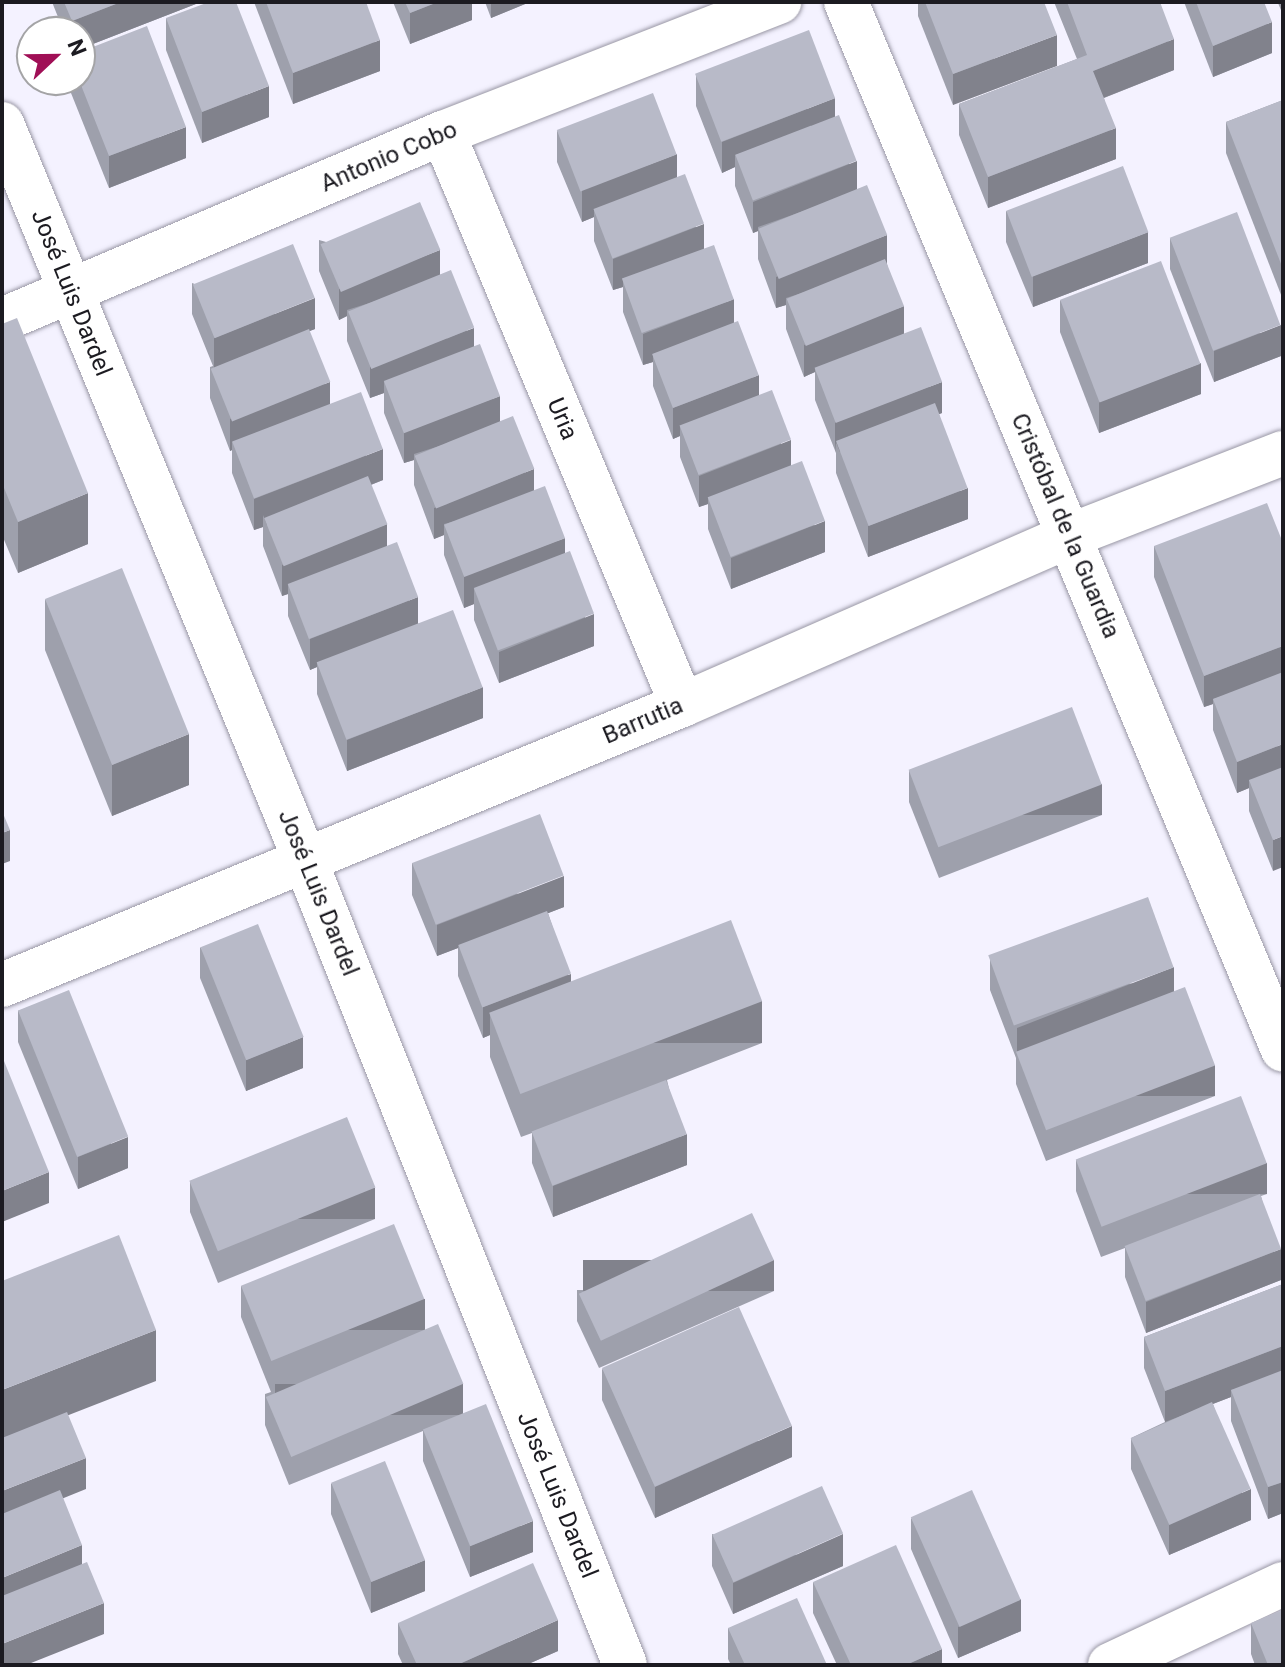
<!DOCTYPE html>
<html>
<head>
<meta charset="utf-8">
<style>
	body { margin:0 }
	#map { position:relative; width:1285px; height:1667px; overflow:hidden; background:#f4f2ff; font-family:Roboto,sans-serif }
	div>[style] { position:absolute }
	.roads { filter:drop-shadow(0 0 2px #9997a5) drop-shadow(0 0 2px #9997a5) }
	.minor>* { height:44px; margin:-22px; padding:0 22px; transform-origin:22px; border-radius:22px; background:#fff }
	.wall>* { inset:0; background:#9ea0ac; transform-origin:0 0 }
	.shaded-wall>* { inset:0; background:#81828c; transform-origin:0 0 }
	.building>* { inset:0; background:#b8bac8; transform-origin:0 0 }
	span { translate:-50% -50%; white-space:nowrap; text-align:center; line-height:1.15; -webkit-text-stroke:6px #fff; paint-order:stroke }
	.street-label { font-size:24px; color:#1c1b21 }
	.frame { position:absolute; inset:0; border:4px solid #1c1b21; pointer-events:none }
	.north { position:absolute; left:16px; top:16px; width:80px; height:80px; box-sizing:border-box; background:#fff; border:2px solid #a4a4a6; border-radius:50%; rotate:68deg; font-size:22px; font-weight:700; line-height:32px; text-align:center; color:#1c1b21 }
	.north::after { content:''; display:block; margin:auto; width:28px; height:36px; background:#a00f56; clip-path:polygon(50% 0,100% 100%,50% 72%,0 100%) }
</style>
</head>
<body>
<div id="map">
	<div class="roads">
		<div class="minor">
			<i style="left:846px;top:2px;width:1135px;rotate:67.36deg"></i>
			<i style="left:2px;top:124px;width:796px;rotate:67.62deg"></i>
			<i style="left:305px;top:860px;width:866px;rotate:68.32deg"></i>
			<i style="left:443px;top:133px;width:620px;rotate:67.32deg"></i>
			<i style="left:2px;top:320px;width:479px;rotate:-23deg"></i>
			<i style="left:443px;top:133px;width:361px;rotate:-21.3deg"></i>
			<i style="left:2px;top:985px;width:735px;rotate:-22.38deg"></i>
			<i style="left:682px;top:705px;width:422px;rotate:-23.6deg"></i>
			<i style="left:1069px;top:536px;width:230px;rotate:-21.2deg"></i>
			<i style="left:1110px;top:1665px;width:191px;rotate:-25.1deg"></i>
		</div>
	</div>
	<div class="wall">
		<i style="clip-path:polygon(52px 2px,201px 2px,80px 49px,80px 32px,64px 32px)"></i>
		<i style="clip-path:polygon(254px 2px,366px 2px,380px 71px,293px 104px)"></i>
		<i style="clip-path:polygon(393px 2px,472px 2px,472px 20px,410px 44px)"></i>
		<i style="clip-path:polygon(485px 2px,530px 2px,491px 18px)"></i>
		<i style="clip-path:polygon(918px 2px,1044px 2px,953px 105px,918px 16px)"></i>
		<i style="clip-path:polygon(1054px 2px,1160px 2px,1174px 70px,1104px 98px,1116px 159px,988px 208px,959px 135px,959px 104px,1077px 59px)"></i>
		<i style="clip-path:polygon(1184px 2px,1264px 2px,1272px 53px,1213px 77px)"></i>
		<i style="clip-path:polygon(1278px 2px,1283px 2px,1283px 15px,1278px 3px)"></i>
		<i style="clip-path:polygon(166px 18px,269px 117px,202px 143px,166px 50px)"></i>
		<i style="clip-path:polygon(696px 75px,835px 117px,857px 189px,887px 264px,904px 334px,942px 413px,939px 414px,968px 519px,868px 557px,836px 473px,836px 453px,815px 400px,815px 372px,804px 377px,786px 329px,786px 305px,776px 308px,758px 259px,758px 231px,753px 233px,735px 186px,735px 167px,722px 173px,696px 106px)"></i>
		<i style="clip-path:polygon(69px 80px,80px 80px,186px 158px,109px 188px,69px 88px)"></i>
		<i style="clip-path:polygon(1283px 100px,1283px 300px,1226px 153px,1226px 122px)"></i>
		<i style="clip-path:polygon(557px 131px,677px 177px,704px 249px,734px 323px,759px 396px,791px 465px,825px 552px,731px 589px,708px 529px,708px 504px,699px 507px,680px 457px,680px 436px,673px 439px,653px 386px,653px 362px,643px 365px,623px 312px,623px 287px,613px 290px,594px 241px,594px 217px,582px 222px,557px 162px)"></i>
		<i style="clip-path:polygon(1006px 211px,1148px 263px,1033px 307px,1006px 242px)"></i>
		<i style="clip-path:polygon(1170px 238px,1281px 356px,1214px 382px,1170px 269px)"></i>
		<i style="clip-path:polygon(319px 240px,440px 274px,474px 346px,500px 421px,565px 554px,594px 646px,499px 683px,474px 620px,474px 604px,464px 608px,444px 555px,444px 535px,434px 539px,414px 485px,414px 460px,404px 463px,384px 413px,384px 393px,370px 398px,347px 341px,347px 316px,339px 320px,319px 271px)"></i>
		<i style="clip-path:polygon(192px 283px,315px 329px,309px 331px,330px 404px,383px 480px,371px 485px,387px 546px,418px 623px,483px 718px,347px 771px,317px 694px,317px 667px,310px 670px,288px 616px,288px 594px,282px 596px,263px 546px,263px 527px,254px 530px,232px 473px,232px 450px,230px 451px,210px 398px,210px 367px,213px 366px,192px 314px)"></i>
		<i style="clip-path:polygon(1060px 300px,1201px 394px,1099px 433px,1060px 332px)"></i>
		<i style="clip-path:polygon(2px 324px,88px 544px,18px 573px,2px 535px)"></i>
		<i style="left:1283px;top:505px;width:36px;height:1px;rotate:90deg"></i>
		<i style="clip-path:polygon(1283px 543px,1273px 871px,1249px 811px,1249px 788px,1237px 793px,1213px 730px,1213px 704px,1204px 707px,1154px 577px,1154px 546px)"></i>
		<i style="clip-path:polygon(45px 599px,189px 785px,112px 816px,45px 650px)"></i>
		<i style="clip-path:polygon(909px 771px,1102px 815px,939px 878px,909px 802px)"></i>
		<i style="clip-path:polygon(412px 863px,564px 907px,548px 913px,571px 983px,762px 1043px,667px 1080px,687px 1165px,553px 1217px,532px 1163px,532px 1133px,521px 1137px,490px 1057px,490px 1035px,483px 1038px,458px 976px,458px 948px,437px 956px,412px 895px)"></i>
		<i style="clip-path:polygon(200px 947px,303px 1068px,246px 1091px,200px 978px)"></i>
		<i style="clip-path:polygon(990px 959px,1174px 991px,1215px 1096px,1046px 1161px,1016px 1084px,1016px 1058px,990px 990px)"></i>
		<i style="clip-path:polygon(18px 1010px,128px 1168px,78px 1189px,18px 1042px)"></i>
		<i style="clip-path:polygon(1076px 1160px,1267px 1194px,1261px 1196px,1281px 1280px,1146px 1333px,1125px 1277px,1125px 1248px,1101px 1257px,1076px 1191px)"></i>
		<i style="clip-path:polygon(190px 1181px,375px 1219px,218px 1283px,190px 1212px)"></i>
		<i style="clip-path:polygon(1283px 1284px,1283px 1513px,1268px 1519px,1231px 1421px,1231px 1397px,1213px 1404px,1251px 1520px,1169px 1555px,1131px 1469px,1131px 1438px,1165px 1422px,1144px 1368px,1144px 1337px)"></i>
		<i style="clip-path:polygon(241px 1286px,425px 1330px,463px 1413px,533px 1552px,470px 1577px,423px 1461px,423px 1431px,289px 1485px,265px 1425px,265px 1394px,271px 1392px,241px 1317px)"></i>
		<i style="clip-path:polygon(577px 1290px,774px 1291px,599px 1368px,577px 1321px)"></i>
		<i style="clip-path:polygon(602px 1369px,792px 1457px,655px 1518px,602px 1400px)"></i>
		<i style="clip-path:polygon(331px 1483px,425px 1591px,371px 1613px,331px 1514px)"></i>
		<i style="clip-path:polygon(911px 1518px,1021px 1631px,958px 1658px,911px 1549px)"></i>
		<i style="clip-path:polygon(712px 1534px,843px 1566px,733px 1614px,712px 1566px)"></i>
		<i style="clip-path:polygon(813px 1582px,942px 1665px,837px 1665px,813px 1613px)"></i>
		<i style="clip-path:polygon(398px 1623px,558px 1651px,526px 1665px,403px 1665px,398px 1654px)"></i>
		<i style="clip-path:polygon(1251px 1623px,1283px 1665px,1255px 1665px,1251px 1654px)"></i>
		<i style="clip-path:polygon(728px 1628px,827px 1665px,731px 1665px,728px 1659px)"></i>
	</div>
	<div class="shaded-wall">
		<i style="clip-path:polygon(121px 2px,201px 2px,80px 49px,80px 32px,72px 32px,72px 21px)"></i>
		<i style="clip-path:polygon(438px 2px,472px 2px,472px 20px,410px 44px,410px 13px)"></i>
		<i style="clip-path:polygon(491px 2px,530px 2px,491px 18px)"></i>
		<i style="clip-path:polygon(1272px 22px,1272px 53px,1213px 77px,1213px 46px)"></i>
		<i style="clip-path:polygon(1057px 35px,1057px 66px,953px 105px,953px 74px)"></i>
		<i style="clip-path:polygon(1174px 39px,1174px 70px,1093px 102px,1093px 71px)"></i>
		<i style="clip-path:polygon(380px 40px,380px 71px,293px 104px,293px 73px)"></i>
		<i style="clip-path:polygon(269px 86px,269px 117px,202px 143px,202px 112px)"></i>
		<i style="clip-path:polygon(835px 98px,835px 129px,735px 155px,735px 167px,722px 173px,722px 142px)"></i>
		<i style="clip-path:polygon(186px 127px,186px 158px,109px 188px,109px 156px)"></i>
		<i style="clip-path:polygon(1116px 128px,1116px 159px,988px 208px,988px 177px)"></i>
		<i style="clip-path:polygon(677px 154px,677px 185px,594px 210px,594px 217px,582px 222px,582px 190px)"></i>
		<i style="clip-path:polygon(857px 161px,857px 192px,758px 227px,758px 231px,753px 233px,753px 202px)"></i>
		<i style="clip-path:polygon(704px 224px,704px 255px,623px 281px,623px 287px,613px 290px,613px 259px)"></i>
		<i style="clip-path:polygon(1148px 232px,1148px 263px,1033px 307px,1033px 276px)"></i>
		<i style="clip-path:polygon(887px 235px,887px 266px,786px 298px,786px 305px,776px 308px,776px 277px)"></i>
		<i style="clip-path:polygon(440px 250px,440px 281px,347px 310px,347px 316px,339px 320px,339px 289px)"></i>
		<i style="clip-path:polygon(315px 298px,315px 329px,214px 369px,214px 338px)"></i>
		<i style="clip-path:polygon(734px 299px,734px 330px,653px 355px,653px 362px,643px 365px,643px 334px)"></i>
		<i style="clip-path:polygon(904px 306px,904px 337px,815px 369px,815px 372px,804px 377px,804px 345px)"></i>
		<i style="clip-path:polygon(1281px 325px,1281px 356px,1214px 382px,1214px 351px)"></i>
		<i style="clip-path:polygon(474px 328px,474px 359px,384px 382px,384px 393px,370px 398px,370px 367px)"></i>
		<i style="clip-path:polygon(1201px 363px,1201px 394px,1099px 433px,1099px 402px)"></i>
		<i style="clip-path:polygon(759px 375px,759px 406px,680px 426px,680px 436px,673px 439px,673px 408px)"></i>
		<i style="clip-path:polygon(330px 382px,330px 413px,232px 442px,232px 450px,230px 451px,230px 419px)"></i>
		<i style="clip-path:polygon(942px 382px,942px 413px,840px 452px,836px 442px,835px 453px,835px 422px)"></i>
		<i style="clip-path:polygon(500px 396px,500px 427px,414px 454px,414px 460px,404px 463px,404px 432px)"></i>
		<i style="clip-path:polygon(791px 440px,791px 471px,708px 498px,708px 504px,699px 507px,699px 476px)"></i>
		<i style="clip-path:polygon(383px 449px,383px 480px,267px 525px,263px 515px,263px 527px,254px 530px,254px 499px)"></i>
		<i style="clip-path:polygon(534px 469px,534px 500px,444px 524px,444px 535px,434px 539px,434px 508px)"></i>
		<i style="clip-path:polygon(968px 488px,968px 519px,868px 557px,868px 526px)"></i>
		<i style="clip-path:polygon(88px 493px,88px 544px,18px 573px,18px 522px)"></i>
		<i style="clip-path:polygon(825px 521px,825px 552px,731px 589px,731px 558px)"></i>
		<i style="clip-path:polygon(387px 524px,387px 555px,288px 585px,288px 594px,282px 596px,282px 565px)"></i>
		<i style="clip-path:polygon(565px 538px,565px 569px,474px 589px,474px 604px,464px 608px,464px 576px)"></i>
		<i style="clip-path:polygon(418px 597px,418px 628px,317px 663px,317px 667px,310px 670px,310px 639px)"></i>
		<i style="clip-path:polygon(594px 614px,594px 646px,499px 683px,499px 652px)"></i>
		<i style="clip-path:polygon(1283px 646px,1283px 677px,1213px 699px,1213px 704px,1204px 707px,1204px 676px)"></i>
		<i style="clip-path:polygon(483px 687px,483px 718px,347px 771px,347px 740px)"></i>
		<i style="clip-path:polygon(189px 734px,189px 785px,112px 816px,112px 765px)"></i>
		<i style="clip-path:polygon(1283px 744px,1283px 775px,1249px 780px,1249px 788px,1237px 793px,1237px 762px)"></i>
		<i style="left:1102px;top:784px;width:31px;height:175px;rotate:90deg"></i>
		<i style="clip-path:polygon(10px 830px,10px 861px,2px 864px,2px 833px)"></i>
		<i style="clip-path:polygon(1283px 836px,1283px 867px,1273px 871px,1273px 840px)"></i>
		<i style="clip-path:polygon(564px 876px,564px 907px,459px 948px,458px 945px,458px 948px,437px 956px,437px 925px)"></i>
		<i style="clip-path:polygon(1174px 967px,1174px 998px,1017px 1055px,1017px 1028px)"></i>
		<i style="clip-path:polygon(571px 974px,571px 1005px,490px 1015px,490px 1035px,483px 1038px,483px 1007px)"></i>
		<i style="left:762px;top:1001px;width:42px;height:259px;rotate:90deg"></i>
		<i style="clip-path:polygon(303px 1037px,303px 1068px,246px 1091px,246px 1060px)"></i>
		<i style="left:1215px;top:1065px;width:31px;height:181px;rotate:90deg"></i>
		<i style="clip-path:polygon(687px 1134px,687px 1165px,553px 1217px,553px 1186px)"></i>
		<i style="clip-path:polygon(128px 1137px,128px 1168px,78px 1189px,78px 1157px)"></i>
		<i style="left:1267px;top:1163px;width:31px;height:178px;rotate:90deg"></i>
		<i style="clip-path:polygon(49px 1172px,49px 1203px,2px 1222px,2px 1191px)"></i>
		<i style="left:375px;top:1188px;width:31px;height:170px;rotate:90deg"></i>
		<i style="clip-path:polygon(1281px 1249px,1281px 1280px,1146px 1333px,1146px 1302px)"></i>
		<i style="left:774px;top:1260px;width:31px;height:191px;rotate:90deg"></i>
		<i style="left:425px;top:1299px;width:31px;height:166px;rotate:90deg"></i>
		<i style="clip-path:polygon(156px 1330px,156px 1381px,2px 1441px,2px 1390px)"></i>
		<i style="clip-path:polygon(1283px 1346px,1283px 1377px,1231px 1390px,1231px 1397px,1165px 1422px,1165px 1391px)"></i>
		<i style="left:463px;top:1384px;width:31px;height:188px;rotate:90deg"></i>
		<i style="clip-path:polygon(792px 1426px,792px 1457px,655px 1518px,655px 1487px)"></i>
		<i style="clip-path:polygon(86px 1458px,86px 1489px,2px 1523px,2px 1491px)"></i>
		<i style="clip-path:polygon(1283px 1482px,1283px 1513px,1268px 1519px,1268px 1487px)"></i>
		<i style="clip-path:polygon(1251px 1489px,1251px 1520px,1169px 1555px,1169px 1524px)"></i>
		<i style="clip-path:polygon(533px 1521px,533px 1552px,470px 1577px,470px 1546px)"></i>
		<i style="clip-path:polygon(843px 1534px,843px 1566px,733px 1614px,733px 1583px)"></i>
		<i style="clip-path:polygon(82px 1545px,82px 1576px,2px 1609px,2px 1578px)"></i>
		<i style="clip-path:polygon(425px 1560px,425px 1591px,371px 1613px,371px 1582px)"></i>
		<i style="clip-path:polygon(1021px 1599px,1021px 1631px,958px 1658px,958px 1627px)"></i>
		<i style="clip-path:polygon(104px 1603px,104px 1634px,26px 1665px,2px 1665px,2px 1644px)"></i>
		<i style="clip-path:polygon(558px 1620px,558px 1651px,526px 1665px,457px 1665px)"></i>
		<i style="clip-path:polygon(942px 1649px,942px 1665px,906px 1665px)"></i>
	</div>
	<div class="building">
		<i style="clip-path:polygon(64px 2px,121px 2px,72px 21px)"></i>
		<i style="clip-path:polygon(209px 2px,236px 2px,269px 86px,202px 112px,166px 18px)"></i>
		<i style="clip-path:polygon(266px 2px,366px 2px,380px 40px,293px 73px)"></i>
		<i style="clip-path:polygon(405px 2px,438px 2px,410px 13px)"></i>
		<i style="clip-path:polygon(925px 2px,1044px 2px,1057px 35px,953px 74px)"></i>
		<i style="clip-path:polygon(1067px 2px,1160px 2px,1174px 39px,1093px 71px,1116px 128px,988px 177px,959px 104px,1087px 55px)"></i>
		<i style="clip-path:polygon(1196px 2px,1264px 2px,1272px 22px,1213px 46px)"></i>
		<i style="clip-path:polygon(147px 26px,186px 127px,109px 156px,79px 80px,80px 80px,80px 52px)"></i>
		<i style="left:809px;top:30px;width:73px;height:122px;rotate:69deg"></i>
		<i style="left:653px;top:93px;width:66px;height:103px;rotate:69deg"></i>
		<i style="clip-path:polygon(1283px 100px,1283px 269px,1226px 122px)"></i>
		<i style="left:839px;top:115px;width:49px;height:111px;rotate:69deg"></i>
		<i style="left:1123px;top:166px;width:71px;height:125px;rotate:69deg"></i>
		<i style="left:685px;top:174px;width:53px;height:98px;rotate:69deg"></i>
		<i style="left:867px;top:185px;width:54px;height:117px;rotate:68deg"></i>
		<i style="left:420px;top:202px;width:52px;height:108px;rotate:67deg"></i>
		<i style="left:1237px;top:212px;width:121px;height:72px;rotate:69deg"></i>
		<i style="left:293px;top:244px;width:58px;height:108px;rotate:68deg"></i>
		<i style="left:714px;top:245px;width:58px;height:98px;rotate:70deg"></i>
		<i style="left:885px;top:259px;width:51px;height:106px;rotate:68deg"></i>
		<i style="left:1161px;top:261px;width:110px;height:108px;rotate:69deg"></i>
		<i style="left:451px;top:270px;width:62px;height:111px;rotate:68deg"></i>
		<i style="clip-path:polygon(17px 318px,88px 493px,18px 522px,2px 483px,2px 324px)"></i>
		<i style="left:738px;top:321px;width:58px;height:92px;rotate:69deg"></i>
		<i style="left:921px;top:327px;width:59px;height:114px;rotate:69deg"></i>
		<i style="left:309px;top:329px;width:57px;height:106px;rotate:68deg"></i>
		<i style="left:480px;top:344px;width:56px;height:103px;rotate:69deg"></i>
		<i style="left:772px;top:390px;width:53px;height:99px;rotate:69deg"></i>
		<i style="left:361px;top:392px;width:61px;height:138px;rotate:69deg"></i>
		<i style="left:935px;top:403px;width:91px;height:106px;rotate:69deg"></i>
		<i style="left:513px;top:416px;width:57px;height:106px;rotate:68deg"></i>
		<i style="left:802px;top:461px;width:64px;height:101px;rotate:69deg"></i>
		<i style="left:368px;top:476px;width:52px;height:112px;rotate:68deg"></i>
		<i style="left:545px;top:486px;width:56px;height:108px;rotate:69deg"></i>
		<i style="clip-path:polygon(1267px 503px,1283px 543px,1283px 646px,1204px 676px,1154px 546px)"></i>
		<i style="left:397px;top:542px;width:59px;height:117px;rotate:69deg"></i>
		<i style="left:570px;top:551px;width:67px;height:103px;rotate:69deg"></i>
		<i style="left:122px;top:568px;width:179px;height:83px;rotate:68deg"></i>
		<i style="left:453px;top:610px;width:83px;height:146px;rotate:69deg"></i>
		<i style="clip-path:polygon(1283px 672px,1283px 744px,1237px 762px,1213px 699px)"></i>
		<i style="left:1072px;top:707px;width:83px;height:175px;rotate:69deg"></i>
		<i style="clip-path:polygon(1283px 767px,1283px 836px,1273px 840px,1249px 780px)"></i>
		<i style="clip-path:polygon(2px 811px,10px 830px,2px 833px)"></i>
		<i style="left:540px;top:814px;width:66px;height:137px;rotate:69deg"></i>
		<i style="left:1148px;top:897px;width:75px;height:170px;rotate:70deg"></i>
		<i style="left:547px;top:911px;width:67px;height:95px;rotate:69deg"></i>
		<i style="left:731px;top:920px;width:87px;height:259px;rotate:69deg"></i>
		<i style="left:258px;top:924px;width:122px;height:62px;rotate:68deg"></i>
		<i style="left:1185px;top:987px;width:84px;height:181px;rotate:69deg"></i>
		<i style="left:69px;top:990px;width:158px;height:55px;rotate:68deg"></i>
		<i style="clip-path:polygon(2px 1056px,49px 1172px,2px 1191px)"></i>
		<i style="left:666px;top:1080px;width:58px;height:144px;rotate:69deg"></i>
		<i style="left:1241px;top:1096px;width:72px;height:177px;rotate:69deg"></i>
		<i style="left:347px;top:1117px;width:76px;height:170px;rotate:68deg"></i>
		<i style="left:1260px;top:1194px;width:59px;height:145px;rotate:69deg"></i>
		<i style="left:752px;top:1213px;width:52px;height:191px;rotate:65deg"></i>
		<i style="left:394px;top:1224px;width:81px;height:165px;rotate:68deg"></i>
		<i style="clip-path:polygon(119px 1235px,156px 1330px,2px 1390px,2px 1281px)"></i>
		<i style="clip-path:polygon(1283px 1284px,1283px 1346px,1165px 1391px,1144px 1337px)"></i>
		<i style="left:739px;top:1307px;width:130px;height:150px;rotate:66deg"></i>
		<i style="left:438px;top:1324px;width:65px;height:187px;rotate:67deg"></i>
		<i style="clip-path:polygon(1283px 1370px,1283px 1482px,1268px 1487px,1231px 1390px)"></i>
		<i style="left:1212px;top:1402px;width:95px;height:89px;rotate:66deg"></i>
		<i style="left:486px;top:1404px;width:126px;height:68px;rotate:68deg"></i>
		<i style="clip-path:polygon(67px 1412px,86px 1458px,2px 1491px,2px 1438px)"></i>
		<i style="left:385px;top:1461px;width:107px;height:58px;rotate:68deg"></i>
		<i style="left:822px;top:1486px;width:52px;height:120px;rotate:66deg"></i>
		<i style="clip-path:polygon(60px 1490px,82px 1545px,2px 1578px,2px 1514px)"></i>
		<i style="left:972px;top:1490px;width:120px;height:67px;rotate:66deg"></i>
		<i style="clip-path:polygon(896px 1545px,942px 1649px,906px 1665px,851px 1665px,813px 1582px)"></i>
		<i style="clip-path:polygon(87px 1562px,104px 1603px,2px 1644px,2px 1596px)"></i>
		<i style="clip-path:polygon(533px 1563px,558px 1620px,457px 1665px,417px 1665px,398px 1623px)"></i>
		<i style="clip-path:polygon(797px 1598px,827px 1665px,745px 1665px,728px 1628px)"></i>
		<i style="clip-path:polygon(1283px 1610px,1283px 1665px,1268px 1665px,1251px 1623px)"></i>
	</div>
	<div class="street-label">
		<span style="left:389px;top:157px;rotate:-23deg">Antonio Cobo</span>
		<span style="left:71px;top:293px;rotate:68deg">José Luis Dardel</span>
		<span style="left:562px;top:419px;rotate:67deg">Uria</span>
		<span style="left:1065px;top:526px;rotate:67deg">Cristóbal de la Guardia</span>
		<span style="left:643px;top:721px;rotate:-23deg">Barrutia</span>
		<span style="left:318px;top:893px;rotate:68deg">José Luis Dardel</span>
		<span style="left:557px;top:1495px;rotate:68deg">José Luis Dardel</span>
	</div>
	<div class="frame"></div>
	<div class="north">N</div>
</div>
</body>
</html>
